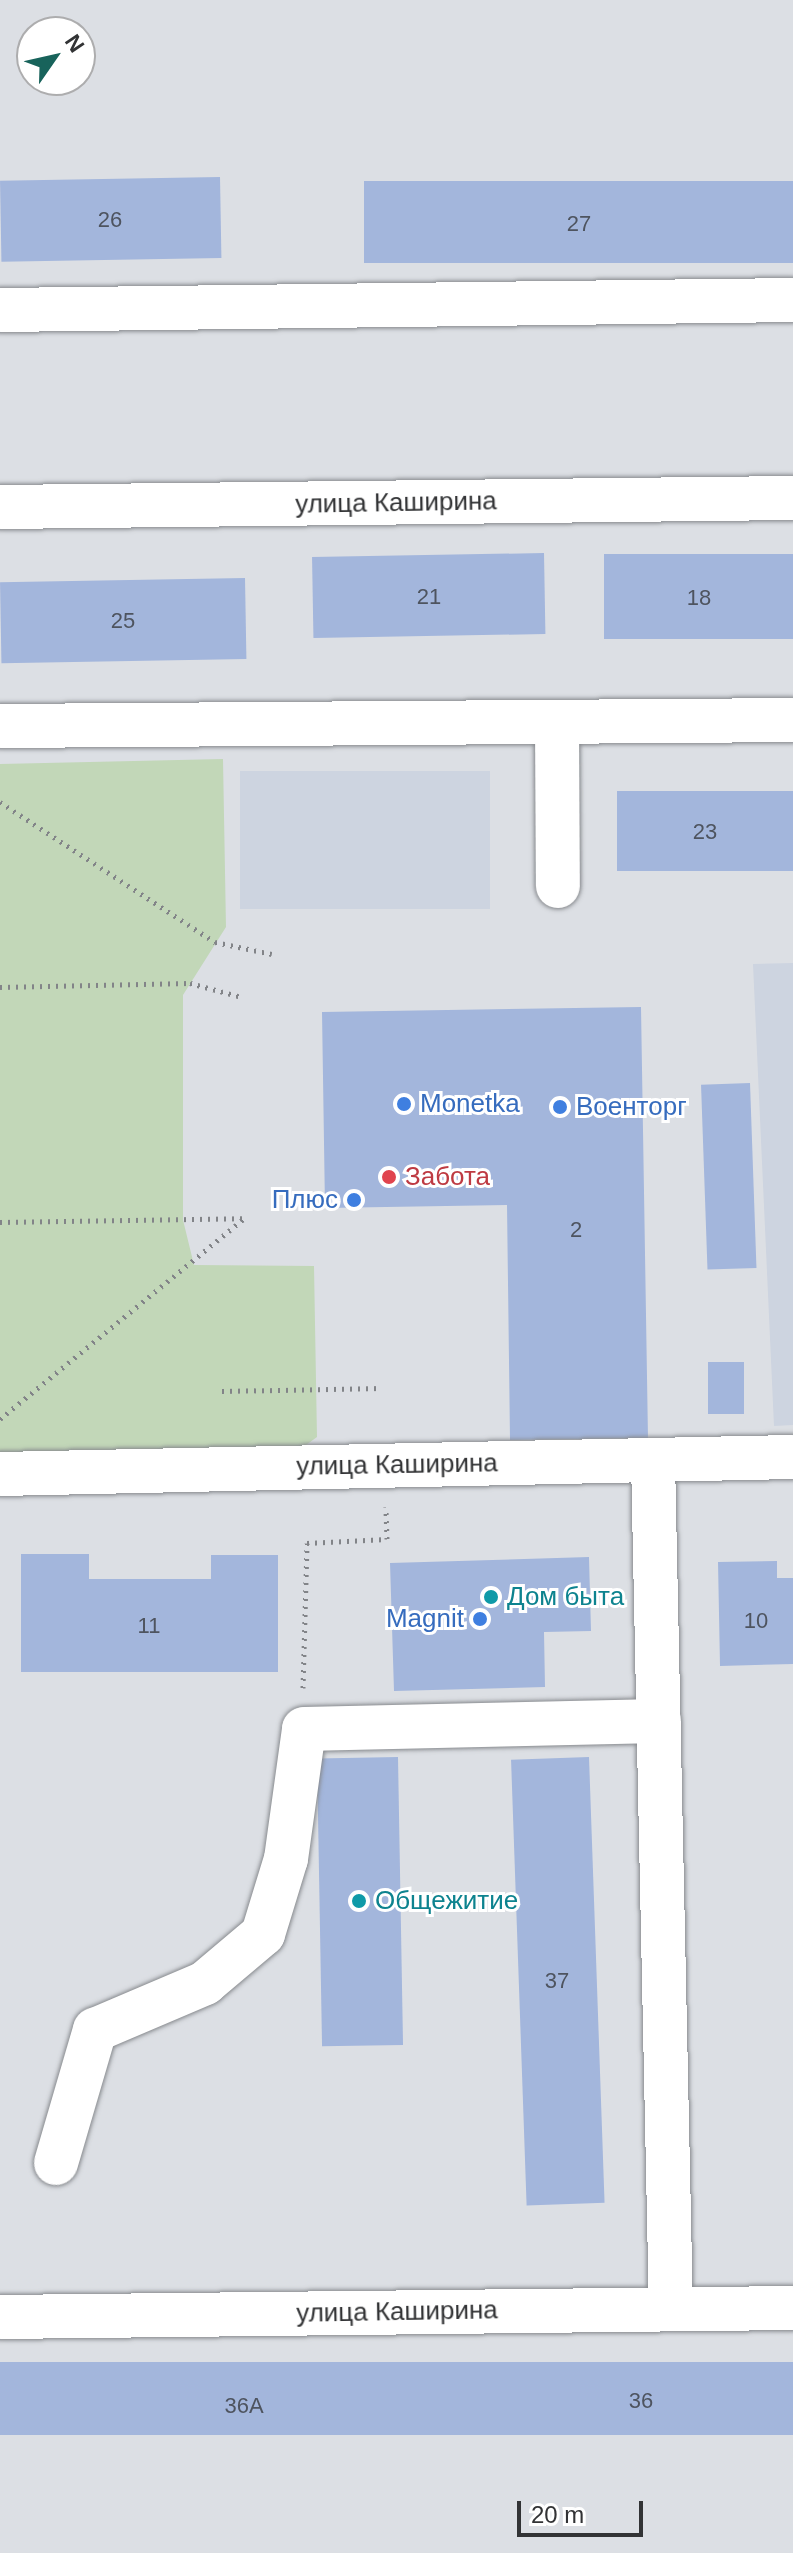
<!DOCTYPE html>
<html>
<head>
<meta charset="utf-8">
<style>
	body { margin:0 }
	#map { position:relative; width:793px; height:2553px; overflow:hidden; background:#dcdfe4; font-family:Helvetica,sans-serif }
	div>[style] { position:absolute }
	.built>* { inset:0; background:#cdd4e0; transform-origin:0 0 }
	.green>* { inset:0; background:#c2d7b8 }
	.building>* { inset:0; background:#a3b6dc; transform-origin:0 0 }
	.path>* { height:5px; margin-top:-2.5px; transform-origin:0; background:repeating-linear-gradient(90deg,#828488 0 2px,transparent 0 8px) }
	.roads { filter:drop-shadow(0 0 2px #878a8e) drop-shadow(0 0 2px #878a8e) }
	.minor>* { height:44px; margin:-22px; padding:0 22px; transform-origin:22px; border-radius:22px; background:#fff }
	.dots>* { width:22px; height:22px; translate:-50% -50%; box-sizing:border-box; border:4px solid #fff; border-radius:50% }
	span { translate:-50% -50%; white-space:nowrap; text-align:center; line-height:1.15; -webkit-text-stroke:6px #fff; paint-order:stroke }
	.number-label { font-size:22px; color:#4e545f }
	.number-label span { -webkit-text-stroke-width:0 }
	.street-label { font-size:26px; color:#323335 }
	.shop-label { font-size:26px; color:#366cbe }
	.left { translate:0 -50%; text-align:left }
	.right { translate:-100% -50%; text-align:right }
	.health-label { font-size:26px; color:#be3a42 }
	.culture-label { font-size:26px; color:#0d838f }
	.north { position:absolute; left:16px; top:16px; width:80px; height:80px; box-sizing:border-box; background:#fff; border:2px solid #adadae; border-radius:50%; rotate:56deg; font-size:22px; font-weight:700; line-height:32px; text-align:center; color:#323335 }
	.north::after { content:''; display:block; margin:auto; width:28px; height:36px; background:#18635b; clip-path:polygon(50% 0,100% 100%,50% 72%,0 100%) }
	.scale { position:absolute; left:517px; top:2501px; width:126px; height:36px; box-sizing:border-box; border:4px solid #323335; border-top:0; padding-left:10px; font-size:24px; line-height:28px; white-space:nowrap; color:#323335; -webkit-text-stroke:6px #fff; paint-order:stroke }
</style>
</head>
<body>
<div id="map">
	<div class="built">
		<i style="left:240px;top:771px;width:250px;height:138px"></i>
		<i style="clip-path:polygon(793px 963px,793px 1425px,774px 1426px,753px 964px)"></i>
	</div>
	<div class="green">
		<i style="clip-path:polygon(223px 759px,226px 927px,183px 995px,183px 1220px,194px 1265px,314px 1266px,317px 1437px,291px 1456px,0 1463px,0 764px)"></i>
	</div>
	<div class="building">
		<i style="left:220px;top:177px;width:81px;height:220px;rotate:89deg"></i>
		<i style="left:793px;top:181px;width:82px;height:429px;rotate:90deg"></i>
		<i style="left:544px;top:553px;width:81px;height:232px;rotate:89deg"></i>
		<i style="left:793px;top:554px;width:85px;height:189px;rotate:90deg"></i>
		<i style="left:245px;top:578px;width:81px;height:245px;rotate:89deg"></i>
		<i style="left:793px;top:791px;width:80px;height:176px;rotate:90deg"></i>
		<i style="clip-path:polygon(641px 1007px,648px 1438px,510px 1440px,507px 1205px,325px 1208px,322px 1012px)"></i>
		<i style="left:750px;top:1083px;width:185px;height:49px;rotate:88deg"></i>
		<i style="left:744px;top:1362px;width:52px;height:36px;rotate:90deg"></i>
		<i style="clip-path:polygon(21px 1554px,89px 1554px,89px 1579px,211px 1579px,211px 1555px,278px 1555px,278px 1672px,21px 1672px)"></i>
		<i style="clip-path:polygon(589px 1557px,591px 1631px,544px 1632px,545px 1687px,394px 1691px,390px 1563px)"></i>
		<i style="clip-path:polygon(777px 1561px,777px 1578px,793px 1578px,793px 1664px,720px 1666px,718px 1562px)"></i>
		<i style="left:398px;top:1757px;width:288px;height:81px;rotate:89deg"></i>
		<i style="left:589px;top:1757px;width:446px;height:78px;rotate:88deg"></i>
		<i style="left:793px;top:2362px;width:73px;height:793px;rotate:90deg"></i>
	</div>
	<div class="path">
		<i style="left:0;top:802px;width:257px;rotate:33.1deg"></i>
		<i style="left:215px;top:942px;width:58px;rotate:11.9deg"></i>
		<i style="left:0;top:987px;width:190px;rotate:-1.2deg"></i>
		<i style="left:190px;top:983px;width:54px;rotate:15.1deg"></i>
		<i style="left:0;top:1222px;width:243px;rotate:-0.9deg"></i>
		<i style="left:222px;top:1391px;width:160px;rotate:-1.1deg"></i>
		<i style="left:0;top:1419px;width:317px;rotate:-39.4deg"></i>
		<i style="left:303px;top:1688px;width:145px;rotate:-88.4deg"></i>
		<i style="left:307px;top:1543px;width:80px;rotate:-2.9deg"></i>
		<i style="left:387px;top:1539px;width:32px;rotate:-92deg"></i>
	</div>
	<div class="roads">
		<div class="minor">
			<i style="left:0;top:310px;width:793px;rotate:-0.72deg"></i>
			<i style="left:0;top:507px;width:793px;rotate:-0.65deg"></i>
			<i style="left:557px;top:722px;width:164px;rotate:89.7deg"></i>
			<i style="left:0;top:726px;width:793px;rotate:-0.43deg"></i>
			<i style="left:653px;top:1460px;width:849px;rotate:88.79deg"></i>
			<i style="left:0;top:1474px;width:793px;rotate:-1.23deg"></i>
			<i style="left:56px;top:2163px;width:139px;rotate:-73.7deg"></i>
			<i style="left:95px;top:2030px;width:120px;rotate:-23.1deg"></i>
			<i style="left:205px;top:1983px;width:76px;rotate:-40.2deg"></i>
			<i style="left:263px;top:1934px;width:78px;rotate:-73deg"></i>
			<i style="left:286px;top:1859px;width:131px;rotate:-82.1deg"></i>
			<i style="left:304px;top:1729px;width:355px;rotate:-1.3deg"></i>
			<i style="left:0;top:2317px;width:793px;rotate:-0.65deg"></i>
		</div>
	</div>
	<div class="dots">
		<i style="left:404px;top:1104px;background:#3f7fe0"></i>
		<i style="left:560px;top:1107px;background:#3f7fe0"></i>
		<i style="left:389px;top:1177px;background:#e0444e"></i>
		<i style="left:354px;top:1200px;background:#3f7fe0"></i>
		<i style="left:491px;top:1597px;background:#0f9aa8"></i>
		<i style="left:480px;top:1619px;background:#3f7fe0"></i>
		<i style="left:359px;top:1901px;background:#0f9aa8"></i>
	</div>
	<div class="number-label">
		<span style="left:110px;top:220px">26</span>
		<span style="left:579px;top:224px">27</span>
		<span style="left:429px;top:597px">21</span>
		<span style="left:699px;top:598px">18</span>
		<span style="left:123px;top:621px">25</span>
		<span style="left:705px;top:832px">23</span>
		<span style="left:576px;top:1230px">2</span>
		<span style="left:756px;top:1621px">10</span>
		<span style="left:149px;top:1626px">11</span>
		<span style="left:557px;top:1981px">37</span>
		<span style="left:641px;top:2401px">36</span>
		<span style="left:244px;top:2406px">36А</span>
	</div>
	<div class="street-label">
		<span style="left:396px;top:503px;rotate:-1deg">улица Каширина</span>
		<span style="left:397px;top:1465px;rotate:-1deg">улица Каширина</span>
		<span style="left:397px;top:2312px;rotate:-1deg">улица Каширина</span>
	</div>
	<div class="shop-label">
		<span class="left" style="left:420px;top:1104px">Monetka</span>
		<span class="left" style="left:576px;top:1107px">Военторг</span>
		<span class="right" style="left:338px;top:1200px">Плюс</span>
		<span class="right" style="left:464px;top:1619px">Magnit</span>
	</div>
	<div class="health-label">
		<span class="left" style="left:405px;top:1177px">Забота</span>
	</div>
	<div class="culture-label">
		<span class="left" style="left:507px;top:1597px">Дом быта</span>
		<span class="left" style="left:375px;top:1901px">Общежитие</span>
	</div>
	<div class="north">N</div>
	<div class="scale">20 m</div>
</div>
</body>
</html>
